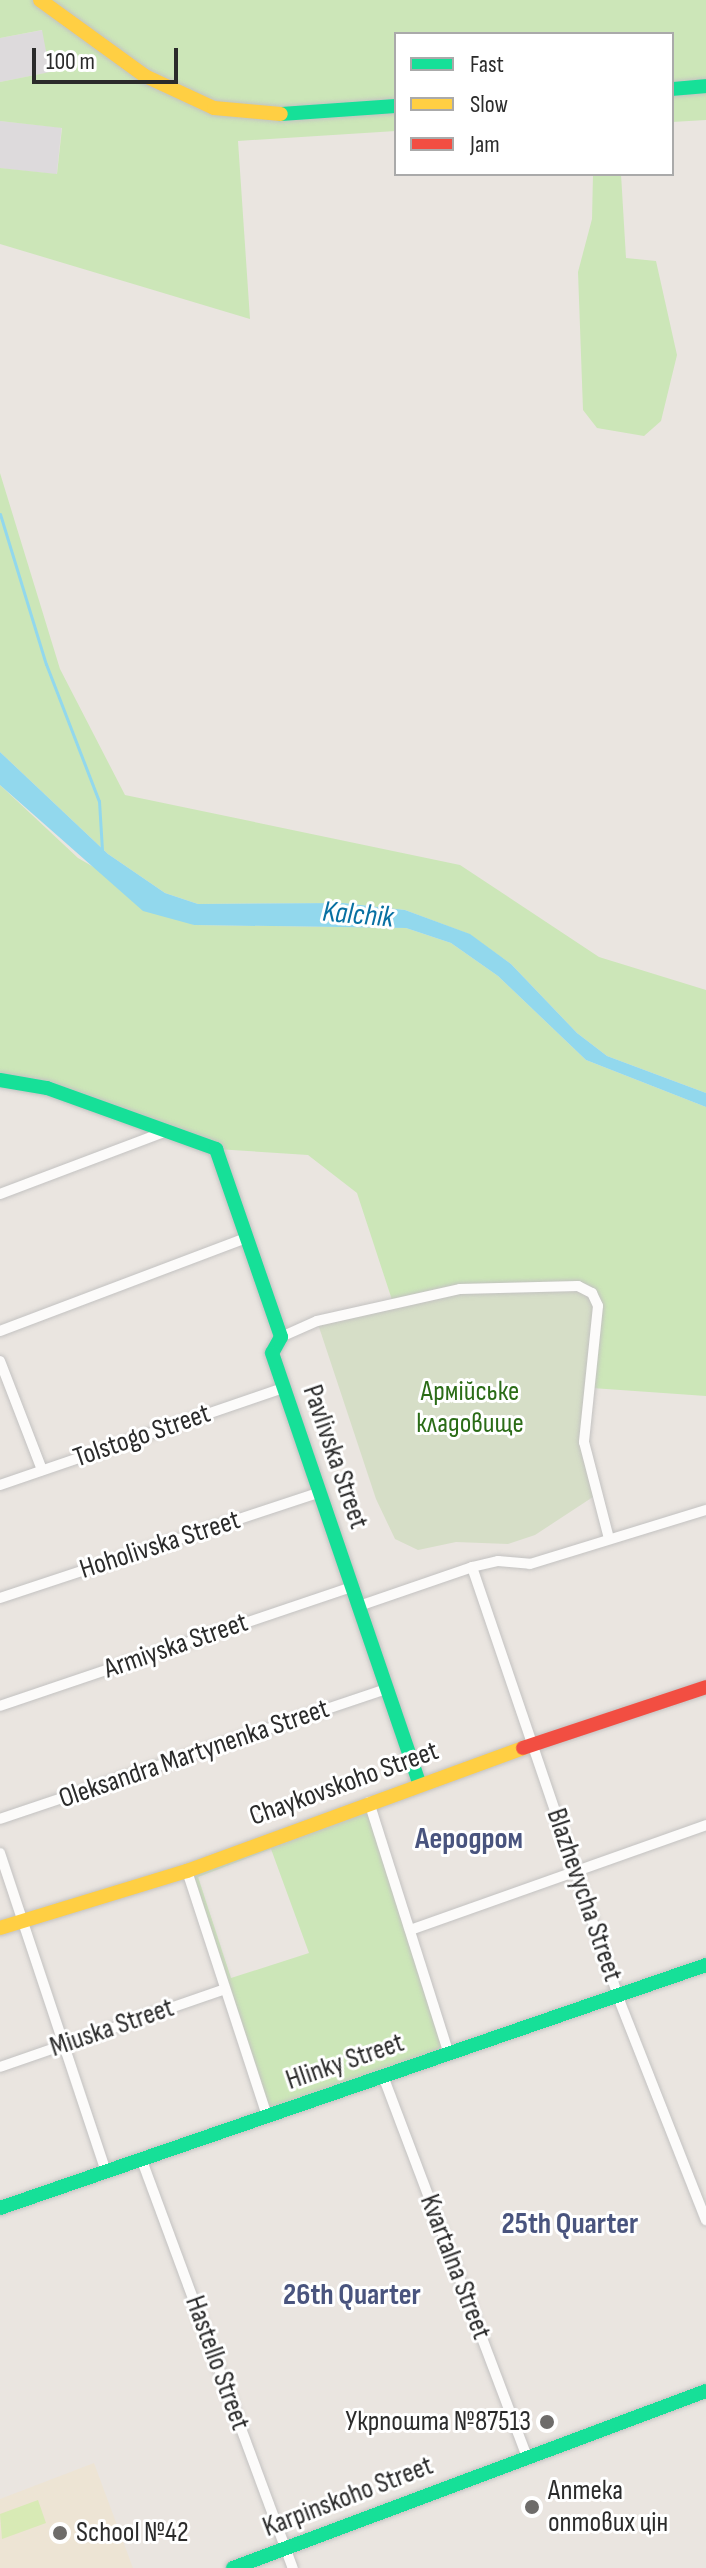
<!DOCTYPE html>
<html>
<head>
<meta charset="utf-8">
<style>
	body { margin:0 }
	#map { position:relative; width:706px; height:2568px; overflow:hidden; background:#eae5e0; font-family:"Sofia Sans Condensed",sans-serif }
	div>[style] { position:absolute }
	.industrial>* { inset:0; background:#dddadc; transform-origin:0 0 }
	.education>* { inset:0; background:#ede4d4 }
	.green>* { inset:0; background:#cce6b8 }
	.cemetery>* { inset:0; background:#d6dec7 }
	.pitch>* { inset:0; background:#d8eab5 }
	.water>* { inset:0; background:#92d8ed }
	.stream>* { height:3px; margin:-1.5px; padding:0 1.5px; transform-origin:1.5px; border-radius:1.5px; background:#92d8ed }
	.roads { filter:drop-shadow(0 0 2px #c3c2c1) drop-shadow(0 0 2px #c3c2c1) }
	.street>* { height:10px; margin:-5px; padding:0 5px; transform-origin:5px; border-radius:5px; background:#fcfbfa }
	.fast>* { height:14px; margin:-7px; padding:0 7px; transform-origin:7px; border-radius:7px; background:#16e098 }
	.slow>* { height:14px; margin:-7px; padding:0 7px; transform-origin:7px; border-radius:7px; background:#ffcf43 }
	.jam>* { height:14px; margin:-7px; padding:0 7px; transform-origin:7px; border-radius:7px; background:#f24e42 }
	.dots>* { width:22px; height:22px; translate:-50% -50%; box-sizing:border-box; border:4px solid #fff; border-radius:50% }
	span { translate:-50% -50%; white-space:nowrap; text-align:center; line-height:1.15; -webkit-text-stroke:6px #fff; paint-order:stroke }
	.park-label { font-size:28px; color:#2b6c17 }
	.street-label { font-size:28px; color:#2b2b2b }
	.poi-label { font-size:28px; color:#2b2b2b }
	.right { translate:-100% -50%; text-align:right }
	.left { translate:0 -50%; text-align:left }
	.water-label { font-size:30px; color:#0870a2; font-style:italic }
	.neighbourhood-label { font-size:30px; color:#49547e; font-weight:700 }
	.legend { position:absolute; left:394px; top:32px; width:280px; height:144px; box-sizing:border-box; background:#fff; border:2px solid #aaa; margin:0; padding:10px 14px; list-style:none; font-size:24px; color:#2b2b2b }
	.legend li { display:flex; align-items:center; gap:16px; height:40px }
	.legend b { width:40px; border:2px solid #aaa }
	.scale { position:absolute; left:32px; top:48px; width:146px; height:36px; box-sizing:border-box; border:4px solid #2b2b2b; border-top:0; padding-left:10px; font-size:24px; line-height:28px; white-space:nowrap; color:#2b2b2b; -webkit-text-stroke:6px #fff; paint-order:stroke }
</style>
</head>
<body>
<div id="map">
	<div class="industrial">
		<i style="clip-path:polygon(43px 30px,51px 72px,0 82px,0 38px)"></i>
		<i style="left:0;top:121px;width:62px;height:47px;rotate:6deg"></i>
	</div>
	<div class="education">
		<i style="clip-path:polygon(94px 2463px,133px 2568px,0 2568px,0 2499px)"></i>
	</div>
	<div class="green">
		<i style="clip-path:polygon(0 0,706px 0,706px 120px,672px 122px,672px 34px,396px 34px,396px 131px,238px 141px,250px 319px,0 244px,0 168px,57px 174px,62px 128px,0 121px,0 82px,50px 72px,42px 30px,0 38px)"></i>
		<i style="clip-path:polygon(593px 174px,621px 174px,626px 258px,656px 261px,677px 355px,661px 421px,644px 436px,597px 428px,583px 410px,578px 272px,592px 219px)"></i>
		<i style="clip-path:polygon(0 473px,60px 669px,125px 795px,460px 865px,599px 957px,706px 990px,706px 1093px,607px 1056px,577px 1033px,511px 964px,469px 934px,405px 910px,343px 903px,198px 904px,165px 893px,108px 854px,0 752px)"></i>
		<i style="clip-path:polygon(0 785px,78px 858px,194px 925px,406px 928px,451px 943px,498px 976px,586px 1060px,706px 1107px,706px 1396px,592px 1388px,393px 1303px,357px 1193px,308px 1155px,216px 1149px,0 1080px)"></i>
		<i style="clip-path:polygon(evenodd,367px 1806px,446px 2052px,268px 2112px,190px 1873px,367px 1806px,271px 1849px,309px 1953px,231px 1978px,198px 1877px,271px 1849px)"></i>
	</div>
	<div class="cemetery">
		<i style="clip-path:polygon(578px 1286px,598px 1306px,584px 1442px,599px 1493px,535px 1535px,508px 1544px,456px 1542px,418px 1550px,395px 1539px,376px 1499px,317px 1321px,460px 1289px)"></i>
	</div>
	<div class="pitch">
		<i style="clip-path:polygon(38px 2500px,46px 2523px,2px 2539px,0 2514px)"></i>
	</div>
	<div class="water">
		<i style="clip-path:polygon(0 752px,108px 854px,165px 893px,198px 904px,343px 903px,405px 910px,470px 934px,511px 964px,577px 1033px,607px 1056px,706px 1093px,706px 1107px,586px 1060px,498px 976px,451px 943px,406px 928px,194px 925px,143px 911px,0 785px)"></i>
	</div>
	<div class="stream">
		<i style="left:0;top:514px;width:157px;rotate:73deg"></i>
		<i style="left:46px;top:664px;width:147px;rotate:68.9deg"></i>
		<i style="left:99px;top:801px;width:49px;rotate:86.5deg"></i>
	</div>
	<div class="roads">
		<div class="street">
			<i style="left:0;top:1194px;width:178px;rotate:-20.7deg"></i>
			<i style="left:0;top:1331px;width:263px;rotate:-20.7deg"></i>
			<i style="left:281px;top:1337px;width:39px;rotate:-24deg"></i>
			<i style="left:317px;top:1321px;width:147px;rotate:-12.6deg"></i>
			<i style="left:460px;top:1289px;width:118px;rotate:-1.5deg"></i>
			<i style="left:578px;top:1286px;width:16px;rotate:27deg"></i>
			<i style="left:592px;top:1293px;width:14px;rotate:65deg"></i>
			<i style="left:598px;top:1306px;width:137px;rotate:95.9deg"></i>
			<i style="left:584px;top:1442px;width:100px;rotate:75.5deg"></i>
			<i style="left:0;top:1361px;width:117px;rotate:68.9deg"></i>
			<i style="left:0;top:1485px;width:300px;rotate:-18.9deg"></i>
			<i style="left:472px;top:1567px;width:454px;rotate:71.2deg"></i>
			<i style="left:618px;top:1997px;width:240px;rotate:68.5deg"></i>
			<i style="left:0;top:1598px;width:337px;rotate:-18.3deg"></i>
			<i style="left:359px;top:1606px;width:120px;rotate:-19deg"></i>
			<i style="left:472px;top:1567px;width:27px;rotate:-13deg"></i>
			<i style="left:498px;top:1561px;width:32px;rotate:5deg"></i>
			<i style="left:530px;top:1564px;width:184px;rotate:-17.1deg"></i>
			<i style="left:0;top:1706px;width:372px;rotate:-18.7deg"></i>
			<i style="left:369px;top:1802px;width:264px;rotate:72.4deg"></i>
			<i style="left:0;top:1819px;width:408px;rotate:-18.6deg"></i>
			<i style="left:0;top:1853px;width:335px;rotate:71.6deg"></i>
			<i style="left:187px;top:1871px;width:258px;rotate:71.9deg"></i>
			<i style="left:410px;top:1930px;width:314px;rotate:-19.5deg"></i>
			<i style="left:0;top:2067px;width:238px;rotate:-19.1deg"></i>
			<i style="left:383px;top:2076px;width:408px;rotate:69.3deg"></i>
			<i style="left:141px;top:2158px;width:437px;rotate:69.7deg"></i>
		</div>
		<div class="fast">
			<i style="left:672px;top:89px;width:34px;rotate:-5deg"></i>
			<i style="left:281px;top:114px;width:115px;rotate:-4deg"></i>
			<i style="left:0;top:1080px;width:48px;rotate:9.7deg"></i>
			<i style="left:47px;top:1088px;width:180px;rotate:19.8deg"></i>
			<i style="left:216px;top:1149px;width:199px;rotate:70.9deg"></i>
			<i style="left:281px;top:1337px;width:18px;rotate:119deg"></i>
			<i style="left:272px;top:1353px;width:454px;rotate:71.1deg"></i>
			<i style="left:0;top:2208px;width:747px;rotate:-18.99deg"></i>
			<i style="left:233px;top:2568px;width:505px;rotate:-20.52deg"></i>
		</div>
		<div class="slow">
			<i style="left:40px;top:0;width:130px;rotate:35.9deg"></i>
			<i style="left:145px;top:76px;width:76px;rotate:24.9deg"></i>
			<i style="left:214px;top:108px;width:67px;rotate:5.1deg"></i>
			<i style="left:0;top:1928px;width:195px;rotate:-17deg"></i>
			<i style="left:187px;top:1871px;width:358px;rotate:-20.1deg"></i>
		</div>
		<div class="jam">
			<i style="left:523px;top:1748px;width:193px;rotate:-18.4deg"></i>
		</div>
	</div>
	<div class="dots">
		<i style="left:547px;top:2422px;background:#6e6c6a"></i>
		<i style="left:532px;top:2507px;background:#6e6c6a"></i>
		<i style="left:60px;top:2533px;background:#6e6c6a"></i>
	</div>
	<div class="park-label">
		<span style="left:470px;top:1408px">Армійське<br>кладовище</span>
	</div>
	<div class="street-label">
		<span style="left:142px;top:1436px;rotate:-19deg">Tolstogo Street</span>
		<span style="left:335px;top:1457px;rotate:71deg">Pavlivska Street</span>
		<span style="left:160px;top:1545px;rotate:-18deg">Hoholivska Street</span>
		<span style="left:176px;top:1646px;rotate:-19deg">Armiyska Street</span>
		<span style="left:194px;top:1754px;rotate:-19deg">Oleksandra Martynenka Street</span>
		<span style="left:344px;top:1784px;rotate:-20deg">Chaykovskoho Street</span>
		<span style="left:584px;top:1895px;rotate:71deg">Blazhevycha Street</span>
		<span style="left:112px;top:2028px;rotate:-19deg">Miuska Street</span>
		<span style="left:345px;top:2062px;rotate:-19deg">Hlinky Street</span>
		<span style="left:455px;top:2267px;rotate:69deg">Kvartalna Street</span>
		<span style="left:217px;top:2363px;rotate:70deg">Hastello Street</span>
		<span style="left:348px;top:2497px;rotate:-21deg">Karpinskoho Street</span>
	</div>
	<div class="poi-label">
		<span class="right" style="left:531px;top:2422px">Укрпошта №87513</span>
		<span class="left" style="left:548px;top:2507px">Аптека<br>оптових цін</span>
		<span class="left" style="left:76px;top:2533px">School №42</span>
	</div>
	<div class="water-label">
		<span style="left:358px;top:915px;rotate:5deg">Kalchik</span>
	</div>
	<div class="neighbourhood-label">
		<span style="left:469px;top:1839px">Аеродром</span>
		<span style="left:570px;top:2224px">25th Quarter</span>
		<span style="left:352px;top:2295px">26th Quarter</span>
	</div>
	<ul class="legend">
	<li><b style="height:10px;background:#16e098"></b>Fast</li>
	<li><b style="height:10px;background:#ffcf43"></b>Slow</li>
	<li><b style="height:10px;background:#f24e42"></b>Jam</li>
	</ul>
	<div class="scale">100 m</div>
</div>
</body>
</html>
